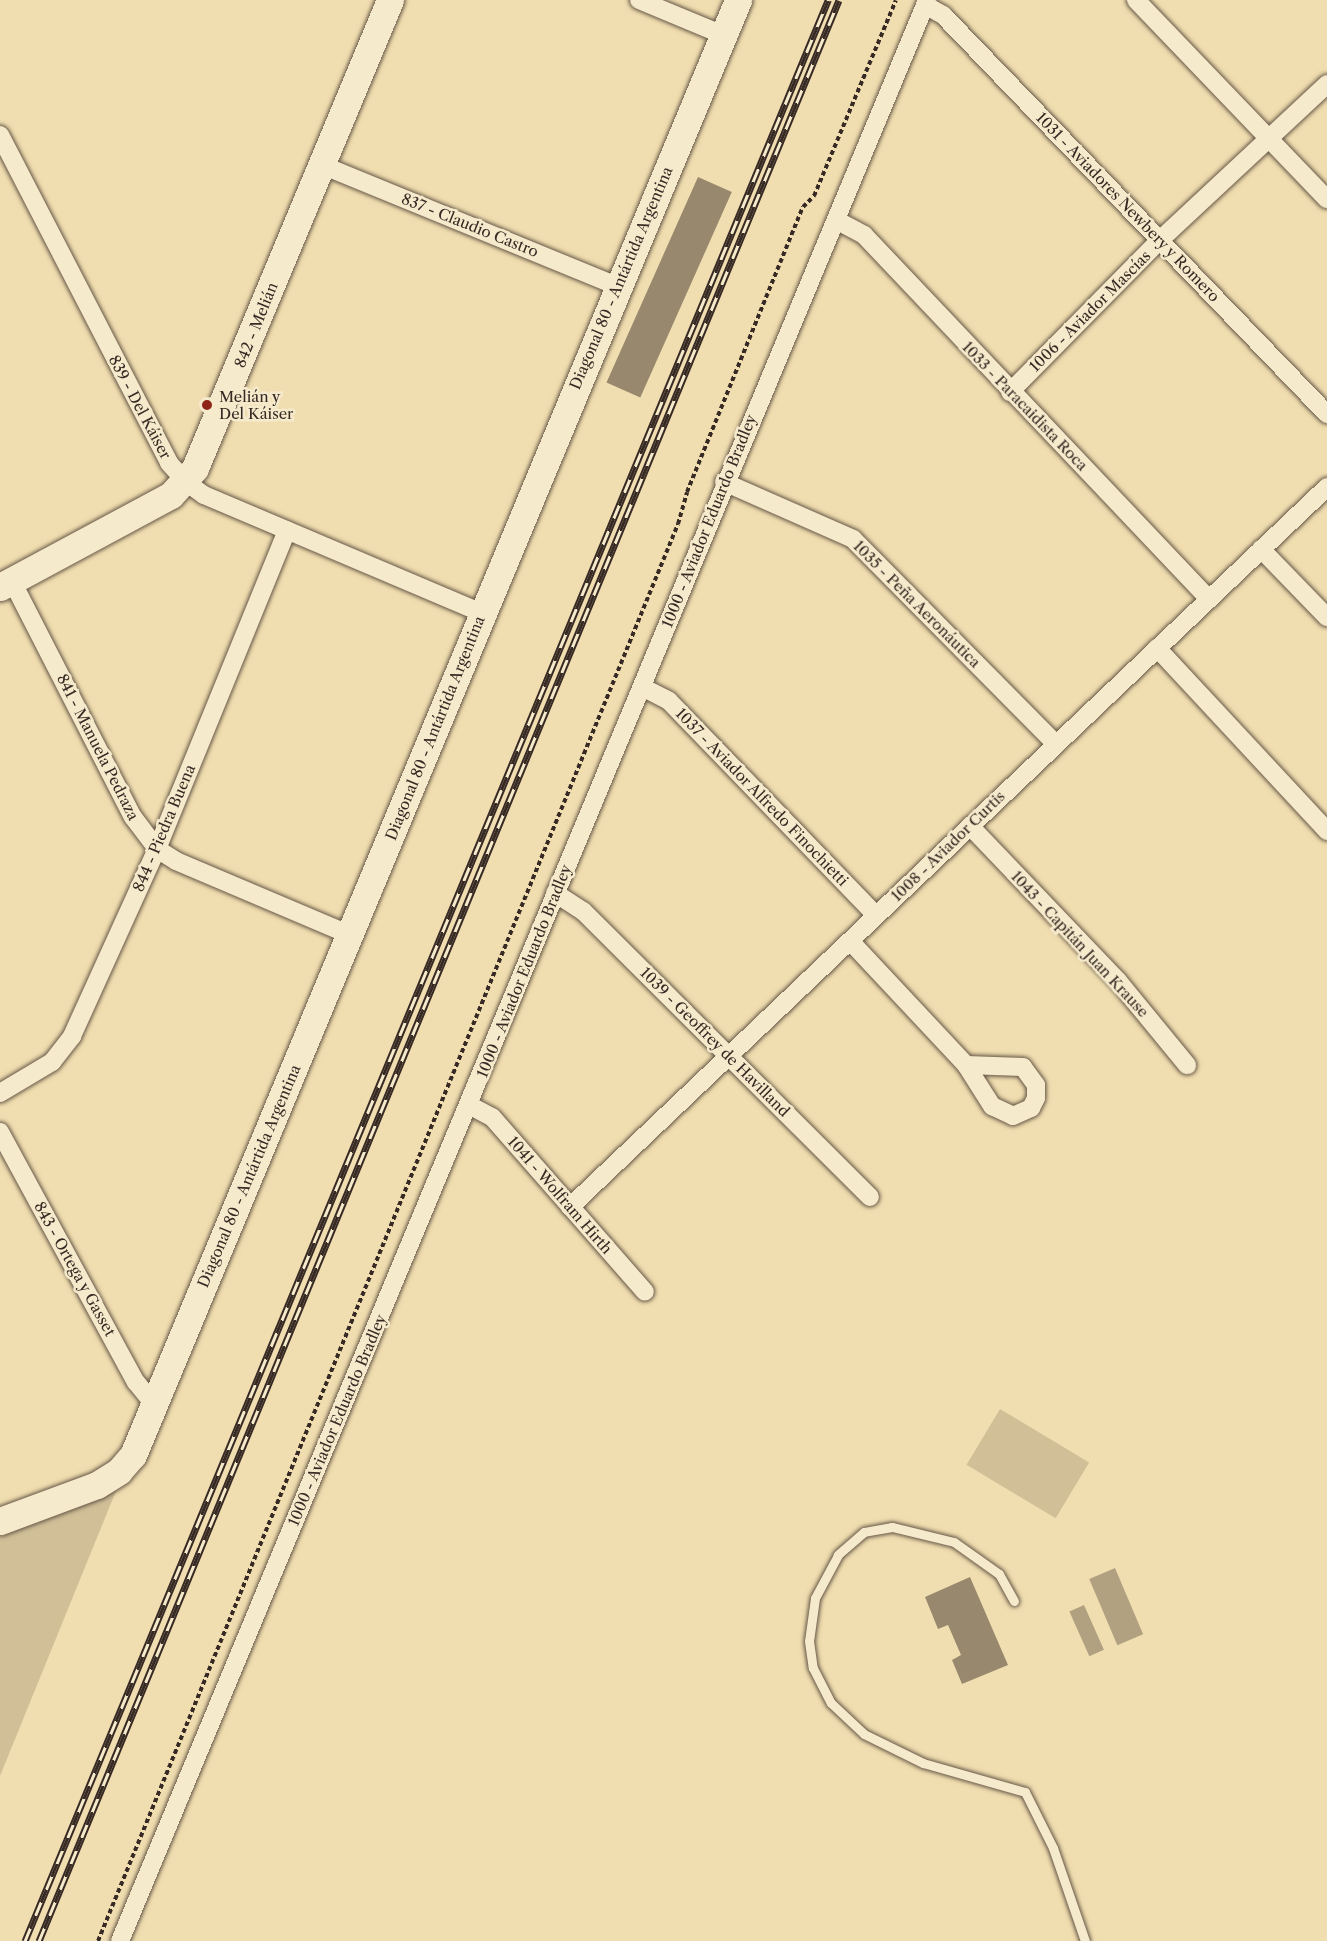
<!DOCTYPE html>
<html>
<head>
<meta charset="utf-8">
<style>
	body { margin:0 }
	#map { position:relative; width:1327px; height:1941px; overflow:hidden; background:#f1deb0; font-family:"Libre Caslon Text",serif }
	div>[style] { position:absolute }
	.green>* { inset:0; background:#d1bf98; transform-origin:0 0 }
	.water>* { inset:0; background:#b2a180; transform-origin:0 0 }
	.building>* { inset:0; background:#98886d; transform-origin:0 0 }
	.path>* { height:4px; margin-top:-2px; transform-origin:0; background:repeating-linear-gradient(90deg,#372a24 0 4.5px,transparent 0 7.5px) }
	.roads { filter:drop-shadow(0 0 2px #665747) drop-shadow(0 0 2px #665747) }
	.lane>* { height:9px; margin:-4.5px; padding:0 4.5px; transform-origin:4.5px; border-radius:4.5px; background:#f6eacc }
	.street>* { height:18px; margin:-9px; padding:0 9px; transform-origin:9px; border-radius:9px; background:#f6eacc }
	.secondary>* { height:27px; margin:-13.5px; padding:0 13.5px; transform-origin:13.5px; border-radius:13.5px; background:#f6eacc }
	.rail>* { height:7px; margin-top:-3.5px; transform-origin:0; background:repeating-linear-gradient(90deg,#f6eacc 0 14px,#372a24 0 28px); box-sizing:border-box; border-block:2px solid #372a24 }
	.dots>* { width:16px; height:16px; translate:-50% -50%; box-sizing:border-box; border:3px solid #f6eacc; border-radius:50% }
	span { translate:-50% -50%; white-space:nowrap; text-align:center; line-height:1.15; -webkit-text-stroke:5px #f6eacc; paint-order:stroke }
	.street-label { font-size:15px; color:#372a24 }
	.poi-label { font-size:15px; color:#372a24 }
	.left { translate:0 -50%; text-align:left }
</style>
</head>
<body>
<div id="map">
	<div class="green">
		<i style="left:1000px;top:1409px;width:104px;height:65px;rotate:31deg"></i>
		<i style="clip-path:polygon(116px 1491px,0 1776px,0 1537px)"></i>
	</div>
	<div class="water">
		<i style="left:1115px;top:1568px;width:72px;height:28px;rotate:67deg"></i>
		<i style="left:1084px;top:1605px;width:49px;height:16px;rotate:66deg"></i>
	</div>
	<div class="building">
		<i style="left:698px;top:177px;width:37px;height:225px;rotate:24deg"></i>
		<i style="clip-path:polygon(970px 1577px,1008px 1665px,962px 1684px,952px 1660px,961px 1655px,948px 1625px,938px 1629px,925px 1597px)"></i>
	</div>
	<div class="path">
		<i style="left:98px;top:1941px;width:1531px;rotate:-67.74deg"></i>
		<i style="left:678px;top:524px;width:33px;rotate:-74deg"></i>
		<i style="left:687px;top:492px;width:308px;rotate:-67.9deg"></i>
		<i style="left:803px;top:207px;width:16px;rotate:-45deg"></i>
		<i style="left:814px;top:196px;width:212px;rotate:-67.3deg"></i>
	</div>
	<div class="roads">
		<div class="lane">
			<i style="left:1014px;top:1601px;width:31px;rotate:-119deg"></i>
			<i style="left:999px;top:1574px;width:55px;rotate:-144.6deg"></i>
			<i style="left:954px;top:1542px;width:64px;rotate:-166.4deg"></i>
			<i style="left:892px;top:1527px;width:28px;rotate:170deg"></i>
			<i style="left:864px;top:1532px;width:35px;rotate:139deg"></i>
			<i style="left:838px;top:1555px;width:49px;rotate:118.1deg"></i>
			<i style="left:815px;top:1598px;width:43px;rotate:97.9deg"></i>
			<i style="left:809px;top:1641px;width:27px;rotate:82deg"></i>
			<i style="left:813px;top:1668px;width:39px;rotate:63deg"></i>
			<i style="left:831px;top:1703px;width:45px;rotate:43.2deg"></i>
			<i style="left:864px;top:1734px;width:66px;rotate:26.2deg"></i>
			<i style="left:923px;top:1763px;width:106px;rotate:15.9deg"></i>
			<i style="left:1025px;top:1792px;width:63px;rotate:63.4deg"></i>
			<i style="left:1053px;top:1848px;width:98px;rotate:71deg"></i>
		</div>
		<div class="street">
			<i style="left:639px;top:0;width:91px;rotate:22.6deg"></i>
			<i style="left:1136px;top:0;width:276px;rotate:46.2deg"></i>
			<i style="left:925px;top:5px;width:21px;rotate:29deg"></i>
			<i style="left:943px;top:15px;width:554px;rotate:46.1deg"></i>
			<i style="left:0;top:135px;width:369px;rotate:62.7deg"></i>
			<i style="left:169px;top:463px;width:25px;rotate:48deg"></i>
			<i style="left:186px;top:482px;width:22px;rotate:36deg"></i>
			<i style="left:204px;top:495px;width:302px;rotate:23deg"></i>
			<i style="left:322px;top:165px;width:319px;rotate:22.3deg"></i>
			<i style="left:836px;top:220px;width:32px;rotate:28deg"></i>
			<i style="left:864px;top:235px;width:502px;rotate:46.54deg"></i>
			<i style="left:1010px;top:392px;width:214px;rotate:-45.4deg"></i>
			<i style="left:1160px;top:240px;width:229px;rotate:-43deg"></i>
			<i style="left:724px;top:482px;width:141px;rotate:23.8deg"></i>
			<i style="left:853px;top:539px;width:287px;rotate:45.3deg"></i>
			<i style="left:1261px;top:549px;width:95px;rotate:45.9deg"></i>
			<i style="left:12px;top:581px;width:265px;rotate:62.9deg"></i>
			<i style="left:133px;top:817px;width:40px;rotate:53deg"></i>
			<i style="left:157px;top:849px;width:22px;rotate:32deg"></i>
			<i style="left:176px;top:861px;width:189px;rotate:23deg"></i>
			<i style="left:1157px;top:648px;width:250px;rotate:47.1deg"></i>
			<i style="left:642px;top:687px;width:30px;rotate:27deg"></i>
			<i style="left:669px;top:701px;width:298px;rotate:46deg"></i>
			<i style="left:970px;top:826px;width:214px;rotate:46.3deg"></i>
			<i style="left:1118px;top:981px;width:109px;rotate:50.6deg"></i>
			<i style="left:555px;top:893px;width:33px;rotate:33deg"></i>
			<i style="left:583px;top:911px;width:405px;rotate:44.9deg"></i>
			<i style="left:851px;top:942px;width:168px;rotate:46.9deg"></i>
			<i style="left:966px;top:1065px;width:49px;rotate:57.6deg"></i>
			<i style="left:992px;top:1106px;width:23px;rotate:25deg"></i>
			<i style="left:1013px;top:1116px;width:20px;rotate:-24deg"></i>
			<i style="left:1031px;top:1108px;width:11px;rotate:-63deg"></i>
			<i style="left:1036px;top:1098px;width:13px;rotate:-90deg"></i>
			<i style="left:1036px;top:1085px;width:22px;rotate:-126deg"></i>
			<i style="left:1023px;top:1067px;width:57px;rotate:-178deg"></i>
			<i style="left:0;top:1093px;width:61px;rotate:-30.8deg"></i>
			<i style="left:52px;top:1062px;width:33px;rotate:-52deg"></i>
			<i style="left:72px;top:1036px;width:205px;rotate:-65.6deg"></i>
			<i style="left:157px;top:849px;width:344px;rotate:-67.8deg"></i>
			<i style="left:469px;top:1105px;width:26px;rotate:28deg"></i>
			<i style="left:492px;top:1117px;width:232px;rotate:48.8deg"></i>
			<i style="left:0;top:1132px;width:285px;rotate:61.5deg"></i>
			<i style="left:136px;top:1382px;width:27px;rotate:51deg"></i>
			<i style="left:570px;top:1207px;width:1045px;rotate:-43.56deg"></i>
			<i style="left:120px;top:1941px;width:2102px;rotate:-67.42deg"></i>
		</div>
		<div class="secondary">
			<i style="left:0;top:587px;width:194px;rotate:-28.3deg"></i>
			<i style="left:171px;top:495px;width:36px;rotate:-48deg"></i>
			<i style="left:195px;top:468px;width:507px;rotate:-67.38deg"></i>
			<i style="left:0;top:1521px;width:103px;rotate:-20.4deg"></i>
			<i style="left:97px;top:1485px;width:26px;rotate:-32deg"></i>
			<i style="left:119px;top:1471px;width:21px;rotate:-49deg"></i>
			<i style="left:133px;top:1455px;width:1576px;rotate:-67.42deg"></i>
		</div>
	</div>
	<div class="rail">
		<i style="left:25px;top:1941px;width:2101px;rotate:-67.52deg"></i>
		<i style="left:39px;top:1941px;width:2099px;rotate:-67.6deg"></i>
	</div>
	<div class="dots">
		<i style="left:207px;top:405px;background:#8f2418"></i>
	</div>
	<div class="street-label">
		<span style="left:1128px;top:207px;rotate:46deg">1031 - Aviadores Newbery y Romero</span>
		<span style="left:470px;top:225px;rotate:22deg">837 - Claudio Castro</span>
		<span style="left:621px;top:278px;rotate:-67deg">Diagonal 80 - Antártida Argentina</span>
		<span style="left:1090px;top:311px;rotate:-45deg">1006 - Aviador Mascías</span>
		<span style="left:256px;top:325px;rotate:-68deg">842 - Melián</span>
		<span style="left:1025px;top:406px;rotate:46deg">1033 - Paracaidista Roca</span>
		<span style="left:140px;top:407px;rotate:62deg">839 - Del Káiser</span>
		<span style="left:709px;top:521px;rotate:-68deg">1000 - Aviador Eduardo Bradley</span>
		<span style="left:917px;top:604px;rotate:45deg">1035 - Peña Aeronáutica</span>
		<span style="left:435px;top:728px;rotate:-68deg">Diagonal 80 - Antártida Argentina</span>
		<span style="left:98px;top:747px;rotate:63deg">841 - Manuela Pedraza</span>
		<span style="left:762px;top:797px;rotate:46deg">1037 - Aviador Alfredo Finochietti</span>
		<span style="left:164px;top:828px;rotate:-67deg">844 - Piedra Buena</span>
		<span style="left:948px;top:846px;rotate:-44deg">1008 - Aviador Curtis</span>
		<span style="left:1080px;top:944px;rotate:47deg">1043 - Capitán Juan Krause</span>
		<span style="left:524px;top:971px;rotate:-68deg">1000 - Aviador Eduardo Bradley</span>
		<span style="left:715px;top:1042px;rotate:45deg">1039 - Geoffrey de Havilland</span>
		<span style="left:249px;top:1176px;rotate:-67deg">Diagonal 80 - Antártida Argentina</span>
		<span style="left:560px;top:1195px;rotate:49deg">1041 - Wolfram Hirth</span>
		<span style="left:75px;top:1269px;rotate:61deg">843 - Ortega y Gasset</span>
		<span style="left:337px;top:1420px;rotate:-67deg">1000 - Aviador Eduardo Bradley</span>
	</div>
	<div class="poi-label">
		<span class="left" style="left:219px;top:405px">Melián y<br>Del Káiser</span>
	</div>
</div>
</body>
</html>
